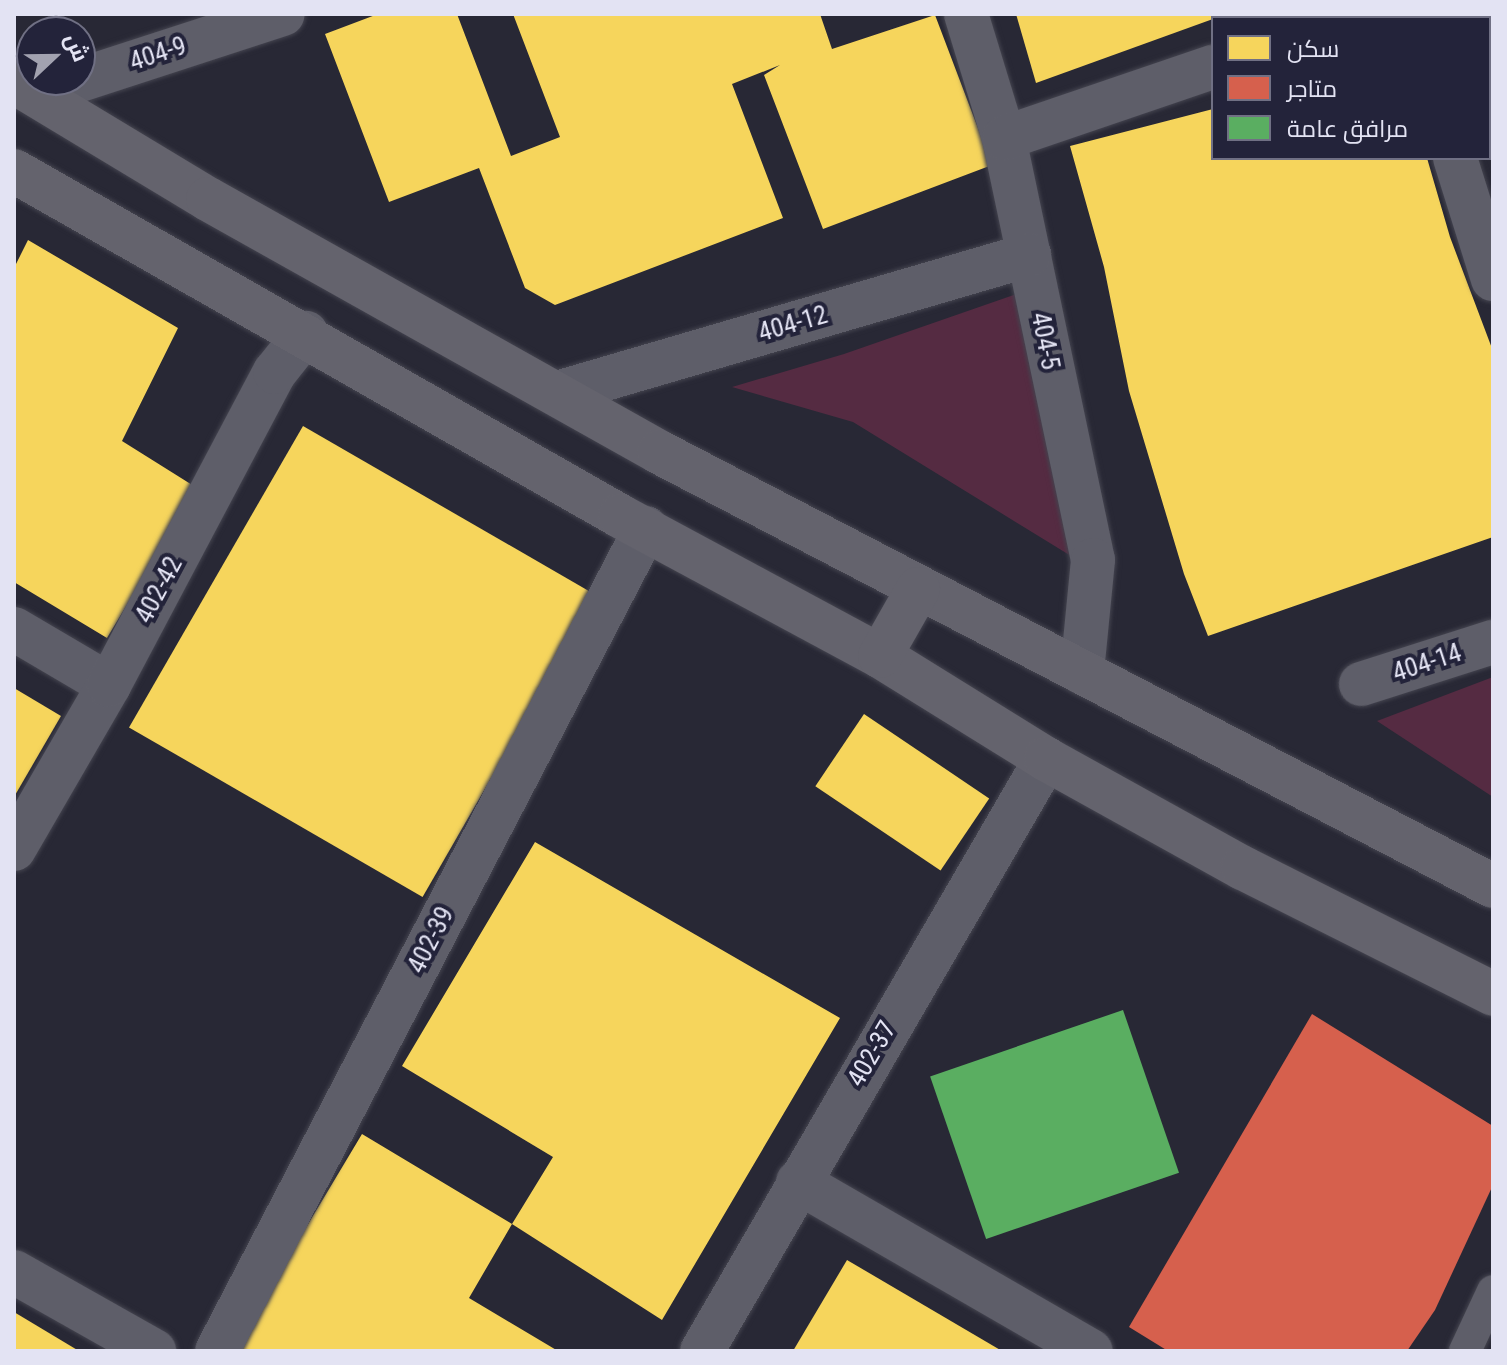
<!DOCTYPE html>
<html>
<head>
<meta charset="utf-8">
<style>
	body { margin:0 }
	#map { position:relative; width:1507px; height:1365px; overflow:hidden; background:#282835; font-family:"Roboto Condensed",Cairo,sans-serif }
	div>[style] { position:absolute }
	.green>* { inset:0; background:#552b42 }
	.homes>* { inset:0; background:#f6d55c; transform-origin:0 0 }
	.shops>* { inset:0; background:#d6604d }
	.public>* { inset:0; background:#5aae61; transform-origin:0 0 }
	.roads { filter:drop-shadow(0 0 2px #44444f) drop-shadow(0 0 2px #44444f) }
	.lane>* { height:32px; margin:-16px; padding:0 16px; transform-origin:16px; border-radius:16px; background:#5e5e69 }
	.street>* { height:44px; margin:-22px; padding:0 22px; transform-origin:22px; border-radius:22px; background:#5e5e69 }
	.secondary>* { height:44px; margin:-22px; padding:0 22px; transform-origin:22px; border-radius:22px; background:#64636d }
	span { translate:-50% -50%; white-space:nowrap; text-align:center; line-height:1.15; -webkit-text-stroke:8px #23233a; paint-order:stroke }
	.street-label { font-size:26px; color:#e3e3f3 }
	.frame { position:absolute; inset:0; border:16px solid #e3e3f3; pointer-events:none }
	.legend { position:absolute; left:1211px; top:16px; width:280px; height:144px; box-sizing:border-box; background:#23233a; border:2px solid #707084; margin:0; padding:10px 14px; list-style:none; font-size:24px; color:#e3e3f3 }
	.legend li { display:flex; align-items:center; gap:16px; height:40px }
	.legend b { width:40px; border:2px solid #707084 }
	.north { position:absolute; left:16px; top:16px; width:80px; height:80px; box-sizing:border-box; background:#23233a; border:2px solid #707084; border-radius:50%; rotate:68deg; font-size:22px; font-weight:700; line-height:32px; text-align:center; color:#e3e3f3 }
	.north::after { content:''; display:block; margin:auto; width:28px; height:36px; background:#a2a2b0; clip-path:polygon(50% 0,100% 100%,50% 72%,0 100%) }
</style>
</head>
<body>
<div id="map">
	<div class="green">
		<i style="clip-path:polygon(1022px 292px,1102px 575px,853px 422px,732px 387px,844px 354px)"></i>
		<i style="clip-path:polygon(1493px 677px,1493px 797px,1377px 721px)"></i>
	</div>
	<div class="homes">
		<i style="clip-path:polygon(378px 14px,457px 14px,511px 156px,560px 137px,513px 14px,820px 14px,832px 49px,935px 15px,992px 165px,823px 229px,764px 75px,780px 65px,732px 84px,783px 218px,555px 305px,525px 288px,479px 168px,389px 202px,325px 34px)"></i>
		<i style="clip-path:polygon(1016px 14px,1224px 14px,1224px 15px,1036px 83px)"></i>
		<i style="clip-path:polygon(1444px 14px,1493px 14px,1493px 24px,1489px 25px,1489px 18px)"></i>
		<i style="clip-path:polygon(1213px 109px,1213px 158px,1427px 158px,1450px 237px,1493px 351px,1493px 537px,1208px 636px,1184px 574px,1129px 391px,1104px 267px,1070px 146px)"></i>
		<i style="clip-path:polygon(28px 240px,178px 328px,122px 441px,197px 488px,107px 638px,14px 582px,14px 268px)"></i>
		<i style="left:303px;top:426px;width:339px;height:348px;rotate:30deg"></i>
		<i style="clip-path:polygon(14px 688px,61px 716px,14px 797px)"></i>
		<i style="left:864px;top:714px;width:151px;height:87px;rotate:34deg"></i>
		<i style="clip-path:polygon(535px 842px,840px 1018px,662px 1320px,512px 1224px,553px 1157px,402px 1066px)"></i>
		<i style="clip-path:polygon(362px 1134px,512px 1224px,469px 1298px,558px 1351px,232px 1351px)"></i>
		<i style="clip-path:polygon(847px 1260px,1002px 1351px,793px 1351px)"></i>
		<i style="clip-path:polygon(14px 1312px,79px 1351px,14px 1351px)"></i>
	</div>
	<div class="shops">
		<i style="clip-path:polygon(1312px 1014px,1493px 1126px,1493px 1185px,1435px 1310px,1407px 1351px,1168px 1351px,1129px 1327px)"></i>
	</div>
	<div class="public">
		<i style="left:1123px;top:1010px;width:172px;height:204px;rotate:71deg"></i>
	</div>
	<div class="roads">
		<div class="lane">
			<i style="left:1465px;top:1351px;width:66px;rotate:-65deg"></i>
		</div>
		<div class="street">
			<i style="left:966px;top:14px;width:130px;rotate:73deg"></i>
			<i style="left:1004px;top:138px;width:431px;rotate:78.1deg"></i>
			<i style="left:1093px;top:560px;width:113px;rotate:95.6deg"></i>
			<i style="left:1410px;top:14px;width:4px;rotate:76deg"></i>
			<i style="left:1359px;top:18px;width:13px;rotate:-18deg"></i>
			<i style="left:1489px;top:73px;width:4px;rotate:-27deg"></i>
			<i style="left:80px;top:80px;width:213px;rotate:-18deg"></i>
			<i style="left:1004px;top:138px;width:221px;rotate:-18.8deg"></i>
			<i style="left:1455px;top:158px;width:127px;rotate:72.6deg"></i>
			<i style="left:557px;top:393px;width:492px;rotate:-16.3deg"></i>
			<i style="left:14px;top:629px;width:110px;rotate:30.5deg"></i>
			<i style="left:1361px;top:684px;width:139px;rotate:-17.7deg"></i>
			<i style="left:14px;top:849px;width:190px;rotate:-59.9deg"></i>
			<i style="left:109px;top:685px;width:354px;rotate:-62.1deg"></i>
			<i style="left:275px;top:372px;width:50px;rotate:-51.5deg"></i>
			<i style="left:798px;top:1182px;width:338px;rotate:30deg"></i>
			<i style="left:14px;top:1272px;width:161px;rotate:29.4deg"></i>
			<i style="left:217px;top:1351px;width:928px;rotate:-62.47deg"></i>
			<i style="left:702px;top:1351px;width:685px;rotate:-59.84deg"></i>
		</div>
		<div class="secondary">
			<i style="left:14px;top:82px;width:227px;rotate:31.1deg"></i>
			<i style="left:208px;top:199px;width:517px;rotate:29.29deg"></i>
			<i style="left:659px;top:452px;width:940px;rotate:27.49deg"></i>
			<i style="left:14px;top:171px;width:697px;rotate:29.65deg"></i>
			<i style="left:620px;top:516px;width:295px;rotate:28.3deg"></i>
			<i style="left:880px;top:656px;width:195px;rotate:31.8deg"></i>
			<i style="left:1046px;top:759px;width:225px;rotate:29deg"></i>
			<i style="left:1243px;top:868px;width:280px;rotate:26.7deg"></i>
			<i style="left:880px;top:656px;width:77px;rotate:-60.4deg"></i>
		</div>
	</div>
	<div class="street-label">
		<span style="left:158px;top:54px;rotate:-18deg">404-9</span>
		<span style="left:793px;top:324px;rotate:-16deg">404-12</span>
		<span style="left:1045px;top:341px;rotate:79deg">404-5</span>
		<span style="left:159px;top:590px;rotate:-62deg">402-42</span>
		<span style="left:1427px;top:663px;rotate:-18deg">404-14</span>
		<span style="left:431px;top:940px;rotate:-63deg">402-39</span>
		<span style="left:872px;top:1054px;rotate:-60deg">402-37</span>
	</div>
	<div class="frame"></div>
	<ul class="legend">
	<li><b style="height:22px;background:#f6d55c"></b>سكن</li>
	<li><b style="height:22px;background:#d6604d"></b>متاجر</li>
	<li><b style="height:22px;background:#5aae61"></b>مرافق عامة</li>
	</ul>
	<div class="north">ش</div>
</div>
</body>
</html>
